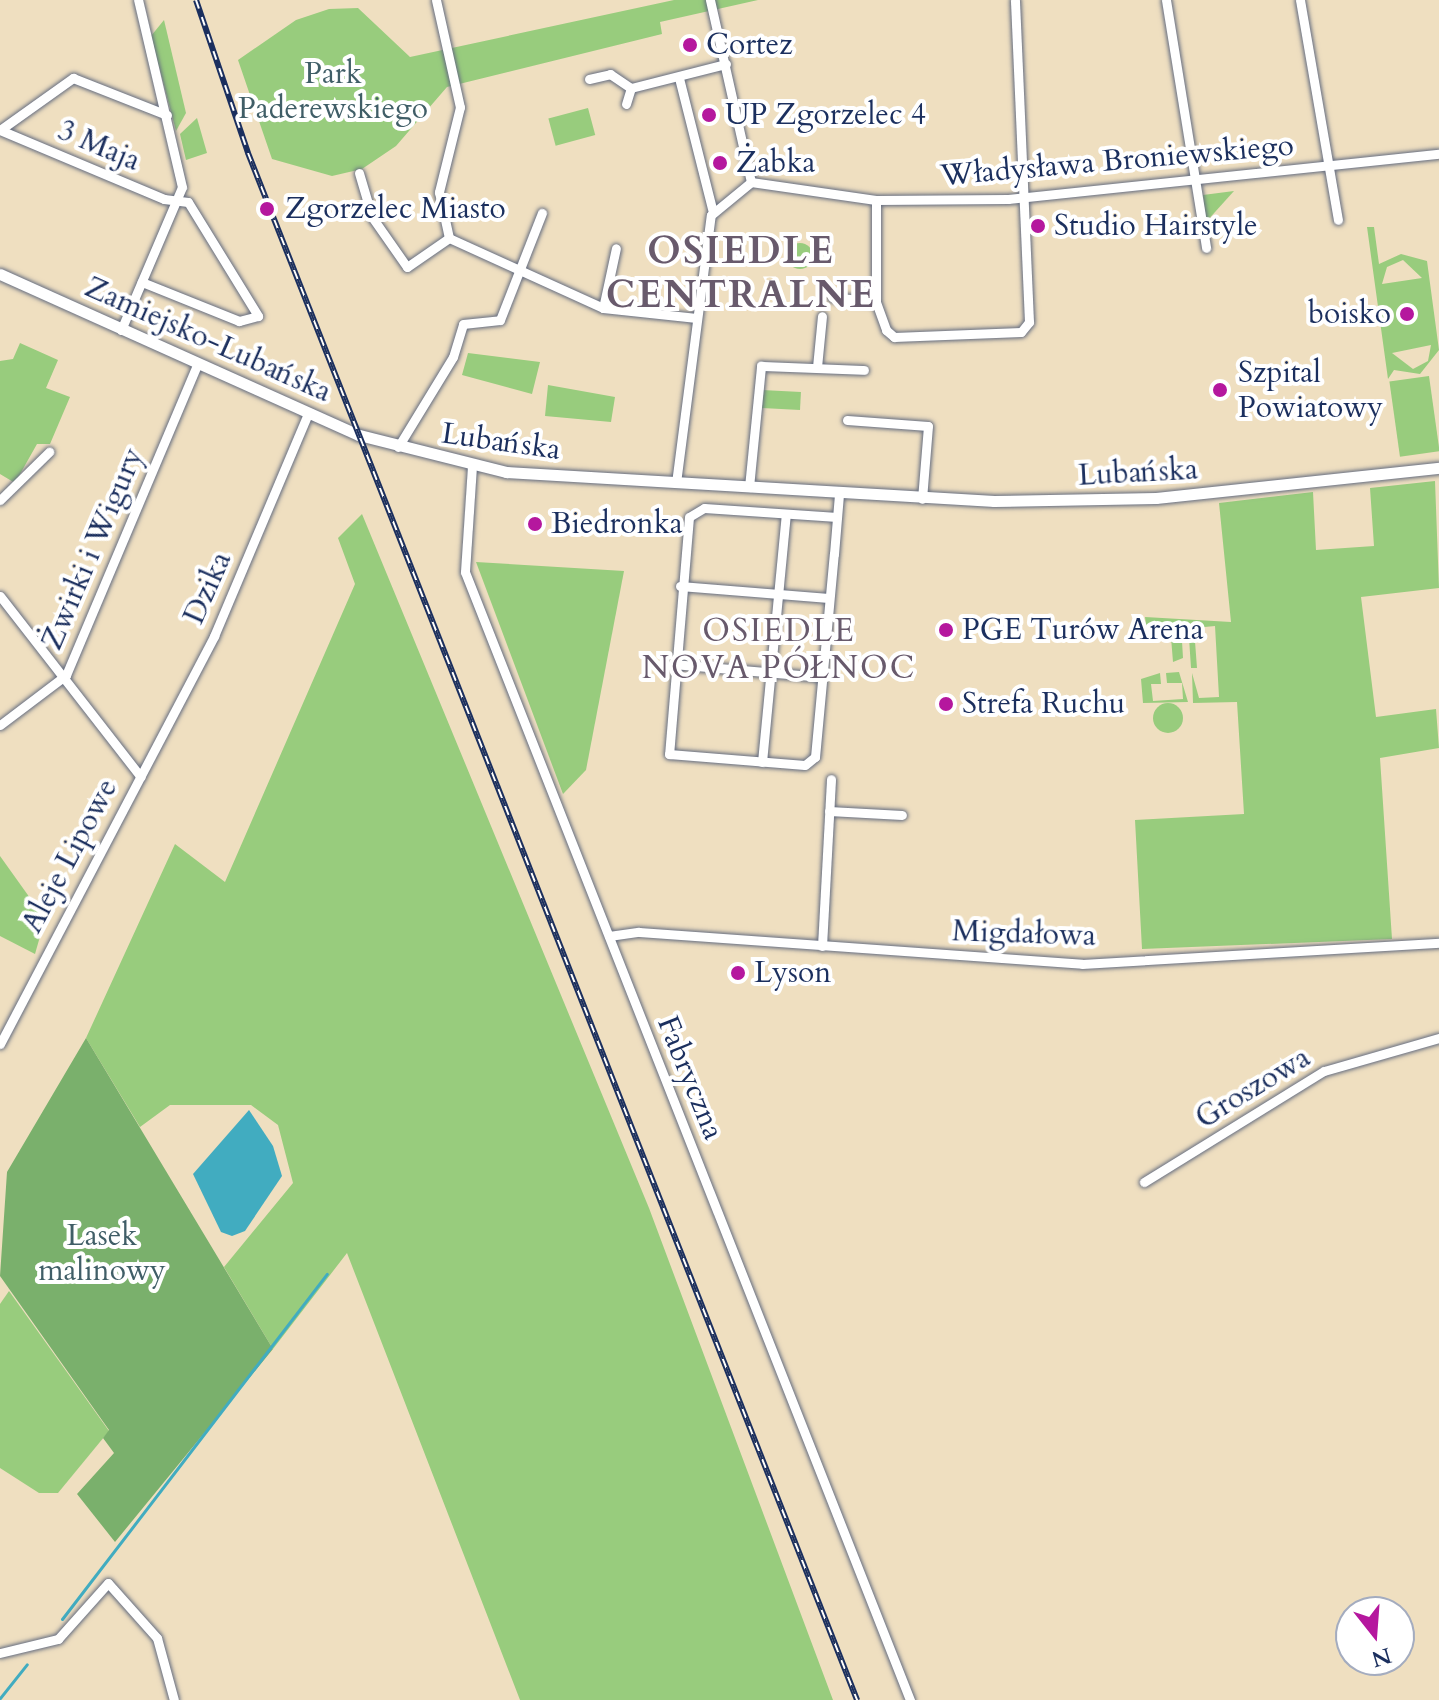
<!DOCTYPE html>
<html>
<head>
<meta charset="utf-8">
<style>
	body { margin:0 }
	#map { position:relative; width:1439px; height:1700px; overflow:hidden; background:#efdfc0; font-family:Cardo,serif }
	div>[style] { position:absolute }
	.green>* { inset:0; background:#98cc7d; transform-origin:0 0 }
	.round { border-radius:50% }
	.forest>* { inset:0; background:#7ab06c }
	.water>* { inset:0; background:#41acc0 }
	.stream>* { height:3px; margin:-1.5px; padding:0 1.5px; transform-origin:1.5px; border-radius:1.5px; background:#41acc0 }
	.roads { filter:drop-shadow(0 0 2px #656d80) drop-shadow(0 0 2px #656d80) }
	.minor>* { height:9px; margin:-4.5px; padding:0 4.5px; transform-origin:4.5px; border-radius:4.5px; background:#fff }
	.major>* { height:11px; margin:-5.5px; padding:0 5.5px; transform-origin:5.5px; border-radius:5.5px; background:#fff }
	.rail>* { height:6px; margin-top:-3px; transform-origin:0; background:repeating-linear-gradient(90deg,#fff 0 9px,#1b2f5e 0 18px); box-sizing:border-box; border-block:2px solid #1b2f5e }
	.dots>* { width:22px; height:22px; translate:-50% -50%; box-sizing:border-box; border:4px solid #fff; border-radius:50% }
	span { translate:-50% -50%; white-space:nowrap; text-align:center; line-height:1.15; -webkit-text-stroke:8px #fff; paint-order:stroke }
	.poi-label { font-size:30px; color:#1b2f5e }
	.left { translate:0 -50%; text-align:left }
	.right { translate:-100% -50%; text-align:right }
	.park-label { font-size:30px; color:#405e67 }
	.street-label { font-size:30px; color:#1b2f5e }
	.neighbourhood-label { font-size:32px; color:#685a6c; letter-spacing:2px }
	.district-label { font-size:38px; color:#685a6c; font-weight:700; letter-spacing:2px }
	.north { position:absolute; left:1335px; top:1596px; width:80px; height:80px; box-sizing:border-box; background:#fff; border:2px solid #a4acbf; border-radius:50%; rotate:163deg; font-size:22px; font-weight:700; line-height:32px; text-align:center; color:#1b2f5e }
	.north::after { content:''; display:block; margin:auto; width:28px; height:36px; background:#b5179e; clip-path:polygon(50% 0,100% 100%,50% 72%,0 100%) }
</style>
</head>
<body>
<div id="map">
	<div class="green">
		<i style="clip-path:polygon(674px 0,758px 0,660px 22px,662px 34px,447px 87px,396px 146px,362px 169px,332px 176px,272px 159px,238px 60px,296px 20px,329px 9px,358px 8px,410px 57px)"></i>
		<i style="clip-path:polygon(164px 20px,186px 113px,176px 131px,151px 36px)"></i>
		<i style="left:588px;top:108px;width:28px;height:41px;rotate:75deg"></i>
		<i style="clip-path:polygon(197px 118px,207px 153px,186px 160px,180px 134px)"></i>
		<i style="clip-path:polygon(1234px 191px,1206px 222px,1203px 195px)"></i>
		<i style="clip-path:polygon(evenodd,1367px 227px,1374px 227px,1379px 264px,1401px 254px,1427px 261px,1439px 350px,1420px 374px,1394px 370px,1388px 379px,1367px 227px,1403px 260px,1422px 278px,1382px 284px,1387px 267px,1403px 260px,1367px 227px,1431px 345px,1428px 361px,1413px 369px,1392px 353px,1431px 345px)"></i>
		<i class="round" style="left:787px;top:243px;width:26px;height:26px"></i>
		<i style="clip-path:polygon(20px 343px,58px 360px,46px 388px,70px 397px,50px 444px,37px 444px,15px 483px,0 474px,0 361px,13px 359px)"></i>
		<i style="clip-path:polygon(468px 353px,540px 362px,532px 394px,462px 375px)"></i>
		<i style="left:1429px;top:376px;width:76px;height:40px;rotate:82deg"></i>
		<i style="clip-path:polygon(548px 385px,615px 397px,611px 422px,545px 416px)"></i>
		<i style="left:761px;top:390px;width:40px;height:18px;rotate:3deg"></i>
		<i style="clip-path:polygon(1435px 481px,1439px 588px,1361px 597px,1376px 717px,1436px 709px,1439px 748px,1380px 758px,1392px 939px,1142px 949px,1135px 820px,1244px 814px,1237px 702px,1193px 703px,1192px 673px,1199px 698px,1219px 697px,1215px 626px,1194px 628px,1197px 668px,1191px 668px,1188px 623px,1181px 624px,1183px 658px,1173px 662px,1170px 625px,1146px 625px,1145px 617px,1231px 622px,1219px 503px,1313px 492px,1316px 550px,1374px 546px,1370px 488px)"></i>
		<i style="clip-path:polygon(362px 514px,649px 1208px,833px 1700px,520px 1700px,347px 1253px,273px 1349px,224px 1267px,293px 1183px,278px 1125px,251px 1105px,170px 1105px,140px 1127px,86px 1038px,175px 844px,225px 882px,355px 584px,338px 538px)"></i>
		<i style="clip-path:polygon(476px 562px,624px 571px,586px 770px,563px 794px)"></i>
		<i style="clip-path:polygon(1160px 673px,1161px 684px,1151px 684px,1153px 701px,1183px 699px,1182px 683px,1167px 683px,1166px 673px,1179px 672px,1188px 702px,1143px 703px,1141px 679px)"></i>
		<i class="round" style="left:1153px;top:703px;width:30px;height:30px"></i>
		<i style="clip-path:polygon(0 856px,45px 919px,35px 954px,0 936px)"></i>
		<i style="clip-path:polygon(9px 1291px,109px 1431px,58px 1493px,39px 1493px,0 1468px,0 1304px)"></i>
	</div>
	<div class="forest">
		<i style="clip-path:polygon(86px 1038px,273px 1349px,115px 1542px,77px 1494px,114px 1453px,103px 1438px,109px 1430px,0 1276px,7px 1172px)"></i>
	</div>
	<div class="water">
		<i style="clip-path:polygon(249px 1110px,273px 1146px,282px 1176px,245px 1231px,232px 1236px,221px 1232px,193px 1174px)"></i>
	</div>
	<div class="stream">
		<i style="left:62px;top:1619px;width:435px;rotate:-52.5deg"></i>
		<i style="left:0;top:1698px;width:43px;rotate:-51.5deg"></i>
	</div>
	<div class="roads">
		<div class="minor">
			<i style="left:436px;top:0;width:110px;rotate:77.4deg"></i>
			<i style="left:460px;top:107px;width:88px;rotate:103.9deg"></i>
			<i style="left:439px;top:192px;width:47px;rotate:77.7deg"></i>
			<i style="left:449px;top:238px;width:169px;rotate:24.4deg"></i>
			<i style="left:603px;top:308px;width:94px;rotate:6.1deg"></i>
			<i style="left:1166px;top:0;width:251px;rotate:80.8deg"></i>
			<i style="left:1300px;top:0;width:223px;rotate:80.2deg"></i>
			<i style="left:679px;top:78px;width:138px;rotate:75.8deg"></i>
			<i style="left:589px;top:79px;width:22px;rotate:-13deg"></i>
			<i style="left:610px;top:74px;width:25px;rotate:34deg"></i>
			<i style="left:626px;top:104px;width:17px;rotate:-73deg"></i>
			<i style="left:631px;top:88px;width:98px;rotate:-14.2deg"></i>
			<i style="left:0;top:130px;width:178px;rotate:22.8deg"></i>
			<i style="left:164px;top:199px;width:24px;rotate:7deg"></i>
			<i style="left:188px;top:202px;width:134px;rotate:58.4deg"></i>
			<i style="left:258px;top:316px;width:20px;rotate:165deg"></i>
			<i style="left:239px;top:321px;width:105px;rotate:-158.1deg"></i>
			<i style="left:0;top:130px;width:90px;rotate:-35.5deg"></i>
			<i style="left:73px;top:78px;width:101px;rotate:21.5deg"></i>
			<i style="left:359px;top:173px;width:46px;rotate:73.5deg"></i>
			<i style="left:372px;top:217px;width:61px;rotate:55deg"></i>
			<i style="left:407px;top:267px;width:51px;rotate:-34.6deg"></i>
			<i style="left:751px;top:182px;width:126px;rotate:8.2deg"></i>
			<i style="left:876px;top:200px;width:132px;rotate:-0.4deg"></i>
			<i style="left:1008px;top:199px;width:433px;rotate:-6deg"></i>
			<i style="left:876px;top:200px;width:102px;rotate:90deg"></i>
			<i style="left:876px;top:302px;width:30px;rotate:70deg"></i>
			<i style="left:886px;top:330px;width:11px;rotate:41deg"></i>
			<i style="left:894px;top:337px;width:127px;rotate:-2.3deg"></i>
			<i style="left:1021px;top:332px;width:13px;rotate:-51deg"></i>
			<i style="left:1029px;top:322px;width:322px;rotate:-92.5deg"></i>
			<i style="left:832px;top:297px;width:44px;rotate:6.5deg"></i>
			<i style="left:603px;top:308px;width:61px;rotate:-77.8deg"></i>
			<i style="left:121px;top:330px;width:155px;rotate:-66.9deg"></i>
			<i style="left:182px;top:187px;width:192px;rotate:-103.2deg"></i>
			<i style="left:817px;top:367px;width:51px;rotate:-84.4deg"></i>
			<i style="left:847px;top:420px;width:81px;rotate:4.2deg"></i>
			<i style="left:928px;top:426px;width:73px;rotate:94.7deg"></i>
			<i style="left:398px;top:447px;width:105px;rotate:-58.6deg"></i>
			<i style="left:453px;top:357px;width:34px;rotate:-73deg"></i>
			<i style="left:463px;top:324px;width:37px;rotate:-6deg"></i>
			<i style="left:500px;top:320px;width:115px;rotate:-68.6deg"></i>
			<i style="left:472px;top:466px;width:106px;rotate:93.8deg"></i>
			<i style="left:465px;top:572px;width:1213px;rotate:68.47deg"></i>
			<i style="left:676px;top:483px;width:270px;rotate:-82.6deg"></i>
			<i style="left:711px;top:215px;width:52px;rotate:-39.5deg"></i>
			<i style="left:751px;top:182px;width:187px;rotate:-102.7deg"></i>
			<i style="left:749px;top:487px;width:122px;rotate:-84.3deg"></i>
			<i style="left:761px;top:366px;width:103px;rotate:2.2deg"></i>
			<i style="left:0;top:500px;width:69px;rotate:-44.4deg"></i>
			<i style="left:837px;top:517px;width:133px;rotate:-176.1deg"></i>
			<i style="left:704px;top:508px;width:17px;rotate:149deg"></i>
			<i style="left:689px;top:517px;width:238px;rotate:94.8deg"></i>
			<i style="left:669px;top:754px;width:136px;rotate:4.6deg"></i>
			<i style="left:805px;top:765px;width:13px;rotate:-39deg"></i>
			<i style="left:815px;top:757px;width:204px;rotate:-84.7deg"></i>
			<i style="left:834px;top:554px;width:60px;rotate:-85.2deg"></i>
			<i style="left:680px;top:586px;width:149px;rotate:4.6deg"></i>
			<i style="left:0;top:596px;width:229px;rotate:52.1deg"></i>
			<i style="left:673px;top:664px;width:150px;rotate:5deg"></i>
			<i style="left:0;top:725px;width:83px;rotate:-37.1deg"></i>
			<i style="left:66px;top:675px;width:337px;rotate:-67.1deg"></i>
			<i style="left:762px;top:762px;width:249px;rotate:-84.5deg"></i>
			<i style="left:829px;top:811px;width:73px;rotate:3.1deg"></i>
			<i style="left:609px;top:936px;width:30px;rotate:-8deg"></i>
			<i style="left:639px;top:932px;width:444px;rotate:4.1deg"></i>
			<i style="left:1082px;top:964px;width:358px;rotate:-3.4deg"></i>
			<i style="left:822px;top:946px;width:167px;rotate:-86.9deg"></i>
			<i style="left:0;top:1044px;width:461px;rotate:-62.3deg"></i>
			<i style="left:214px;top:636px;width:242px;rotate:-67.1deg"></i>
			<i style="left:1144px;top:1182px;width:211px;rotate:-31.7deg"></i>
			<i style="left:1324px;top:1071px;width:120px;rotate:-16deg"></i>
			<i style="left:0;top:1653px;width:60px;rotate:-13.6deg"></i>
			<i style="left:58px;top:1639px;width:75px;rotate:-48.2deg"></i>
			<i style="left:108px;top:1583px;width:74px;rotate:48.3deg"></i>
			<i style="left:157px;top:1638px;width:64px;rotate:74.7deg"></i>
		</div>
		<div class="major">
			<i style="left:0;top:274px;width:393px;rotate:24.2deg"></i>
			<i style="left:359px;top:435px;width:152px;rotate:14.1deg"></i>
			<i style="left:506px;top:472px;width:489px;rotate:3.4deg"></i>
			<i style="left:994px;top:501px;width:162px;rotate:-1.1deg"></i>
			<i style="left:1156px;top:498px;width:285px;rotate:-6.1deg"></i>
		</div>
	</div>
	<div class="rail">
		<i style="left:196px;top:0;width:162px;rotate:71.2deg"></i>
		<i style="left:248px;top:153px;width:1663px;rotate:68.51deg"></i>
	</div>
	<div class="dots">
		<i style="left:690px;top:45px;background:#b5179e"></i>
		<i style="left:709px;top:115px;background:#b5179e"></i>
		<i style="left:720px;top:163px;background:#b5179e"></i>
		<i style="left:267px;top:209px;background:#b5179e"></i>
		<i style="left:1038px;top:226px;background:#b5179e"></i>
		<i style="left:1407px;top:314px;background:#b5179e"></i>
		<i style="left:1220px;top:390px;background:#b5179e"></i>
		<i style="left:535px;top:524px;background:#b5179e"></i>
		<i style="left:946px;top:630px;background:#b5179e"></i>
		<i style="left:946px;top:704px;background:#b5179e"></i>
		<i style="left:738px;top:973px;background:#b5179e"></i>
	</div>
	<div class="poi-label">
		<span class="left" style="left:706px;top:45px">Cortez</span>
		<span class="left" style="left:725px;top:115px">UP Zgorzelec 4</span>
		<span class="left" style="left:736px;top:163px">Żabka</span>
		<span class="left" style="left:285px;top:209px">Zgorzelec Miasto</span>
		<span class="left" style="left:1054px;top:226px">Studio Hairstyle</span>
		<span class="right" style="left:1391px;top:314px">boisko</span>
		<span class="left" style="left:1238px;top:390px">Szpital<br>Powiatowy</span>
		<span class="left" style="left:551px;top:524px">Biedronka</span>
		<span class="left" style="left:962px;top:630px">PGE Turów Arena</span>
		<span class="left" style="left:962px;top:704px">Strefa Ruchu</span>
		<span class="left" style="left:754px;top:973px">Lyson</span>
	</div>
	<div class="park-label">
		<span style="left:333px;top:91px">Park<br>Paderewskiego</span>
		<span style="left:102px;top:1253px">Lasek<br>malinowy</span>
	</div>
	<div class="street-label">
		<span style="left:99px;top:146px;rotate:23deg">3 Maja</span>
		<span style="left:1117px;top:161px;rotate:-5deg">Władysława Broniewskiego</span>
		<span style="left:208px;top:340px;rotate:24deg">Zamiejsko-Lubańska</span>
		<span style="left:501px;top:442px;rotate:8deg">Lubańska</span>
		<span style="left:1138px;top:473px;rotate:-3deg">Lubańska</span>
		<span style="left:93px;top:549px;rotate:-67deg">Żwirki i Wigury</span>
		<span style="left:208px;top:588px;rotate:-66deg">Dzika</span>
		<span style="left:70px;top:856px;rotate:-62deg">Aleje Lipowe</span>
		<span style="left:1024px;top:934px;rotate:2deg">Migdałowa</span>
		<span style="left:690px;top:1078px;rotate:68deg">Fabryczna</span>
		<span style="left:1253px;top:1088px;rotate:-31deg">Groszowa</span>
	</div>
	<div class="neighbourhood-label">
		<span style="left:779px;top:650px">OSIEDLE<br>NOVA PÓŁNOC</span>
	</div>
	<div class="district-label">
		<span style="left:741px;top:274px">OSIEDLE<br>CENTRALNE</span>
	</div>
	<div class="north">N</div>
</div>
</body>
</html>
